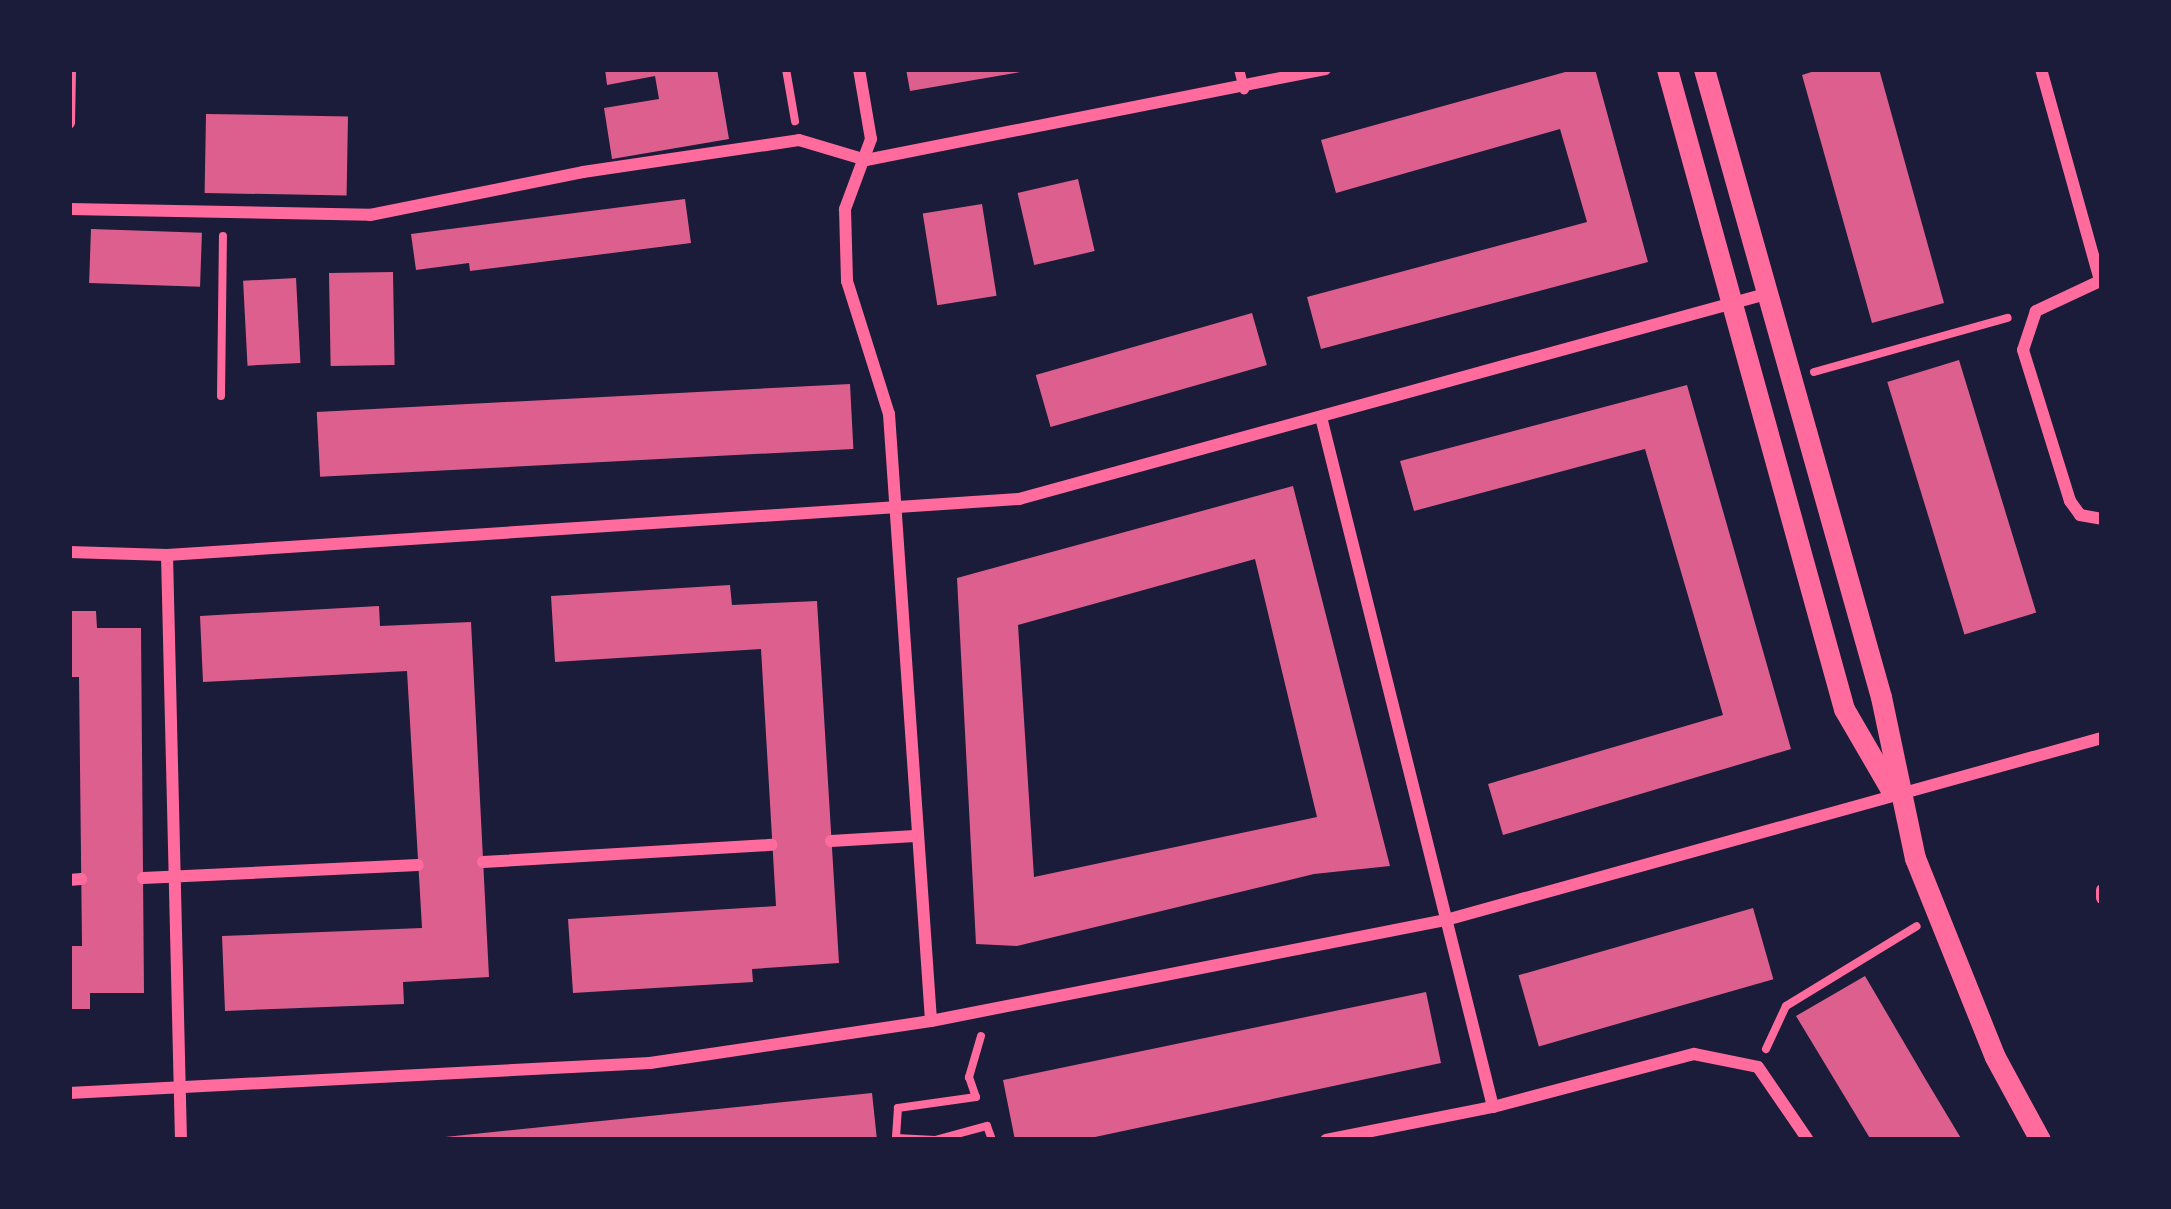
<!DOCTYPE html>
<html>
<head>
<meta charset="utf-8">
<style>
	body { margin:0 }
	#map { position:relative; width:2171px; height:1209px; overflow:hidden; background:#1b1b3a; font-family:Signika,sans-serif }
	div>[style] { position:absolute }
	.building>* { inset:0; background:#dd5f8e; transform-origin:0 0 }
	.path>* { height:8px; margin:-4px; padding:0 4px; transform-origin:4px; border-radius:4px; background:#ff6b9d }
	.pedestrian>* { height:10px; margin:-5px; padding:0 5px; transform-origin:5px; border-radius:5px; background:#ff6b9d }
	.minor>* { height:12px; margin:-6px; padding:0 6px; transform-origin:6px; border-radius:6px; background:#ff6b9d }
	.tertiary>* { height:21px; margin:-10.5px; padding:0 10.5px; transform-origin:10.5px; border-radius:10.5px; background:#ff6b9d }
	span { translate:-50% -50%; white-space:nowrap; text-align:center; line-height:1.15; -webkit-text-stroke:9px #1b1b3a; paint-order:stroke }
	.frame { position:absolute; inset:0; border:72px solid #1b1b3a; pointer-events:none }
</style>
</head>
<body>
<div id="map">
	<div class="building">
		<i style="clip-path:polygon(605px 69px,717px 69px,729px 139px,612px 159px,604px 108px,659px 99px,655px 76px,607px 85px)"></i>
		<i style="clip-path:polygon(906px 69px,1026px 69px,1026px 71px,910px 91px)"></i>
		<i style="clip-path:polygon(1576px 69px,1595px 69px,1648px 262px,1321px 349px,1307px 297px,1587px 222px,1560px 129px,1336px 193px,1321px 140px)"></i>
		<i style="clip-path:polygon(1821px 69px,1879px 69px,1944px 303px,1872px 323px,1802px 75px)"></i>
		<i style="left:206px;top:114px;width:142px;height:79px;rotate:1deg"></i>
		<i style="left:1078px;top:179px;width:74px;height:62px;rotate:77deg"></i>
		<i style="clip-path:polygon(685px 199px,691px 243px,470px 271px,469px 263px,416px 270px,411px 234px)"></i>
		<i style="left:982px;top:204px;width:93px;height:60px;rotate:81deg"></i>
		<i style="left:91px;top:229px;width:111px;height:54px;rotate:2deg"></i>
		<i style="left:393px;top:272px;width:93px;height:64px;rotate:89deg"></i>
		<i style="left:296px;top:278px;width:85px;height:53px;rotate:87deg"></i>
		<i style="left:1252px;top:313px;width:54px;height:225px;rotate:74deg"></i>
		<i style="left:1959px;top:360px;width:264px;height:75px;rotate:73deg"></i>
		<i style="left:850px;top:384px;width:65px;height:534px;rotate:87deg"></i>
		<i style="clip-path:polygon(1687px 385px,1791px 749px,1503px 835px,1488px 784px,1723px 715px,1645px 449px,1414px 511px,1400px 461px)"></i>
		<i style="clip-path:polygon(evenodd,1293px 486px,1390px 866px,1314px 874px,1017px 946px,976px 944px,957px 578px,1293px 486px,1255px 559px,1317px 817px,1034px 877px,1018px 625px,1255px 559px)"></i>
		<i style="clip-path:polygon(730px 585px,732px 605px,817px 601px,839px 963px,752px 969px,753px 982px,573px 993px,568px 919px,776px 906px,761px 649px,555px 662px,551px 596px)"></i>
		<i style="clip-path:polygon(379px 606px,380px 626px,471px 622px,489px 977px,403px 982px,404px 1004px,225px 1011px,222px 936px,422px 928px,407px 671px,203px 682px,200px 616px)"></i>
		<i style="clip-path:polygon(69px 611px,96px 611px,97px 628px,141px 628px,144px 993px,90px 993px,90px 1009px,69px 1009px,69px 946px,82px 946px,79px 677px,69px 677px)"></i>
		<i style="left:1753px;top:908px;width:74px;height:244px;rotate:74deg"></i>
		<i style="clip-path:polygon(1865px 976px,1926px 1080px,1962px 1140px,1871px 1140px,1796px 1016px)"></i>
		<i style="clip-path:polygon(1426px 992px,1441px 1063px,1081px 1140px,1015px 1140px,1003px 1080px)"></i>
		<i style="clip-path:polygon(872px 1093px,877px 1140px,445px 1140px,445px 1137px)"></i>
	</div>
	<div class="path">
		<i style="left:786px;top:69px;width:53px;rotate:80.2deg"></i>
		<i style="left:1814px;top:372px;width:201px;rotate:-15.6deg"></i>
		<i style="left:221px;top:396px;width:160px;rotate:-89.3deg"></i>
		<i style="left:981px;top:1036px;width:43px;rotate:106.3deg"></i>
		<i style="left:969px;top:1077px;width:21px;rotate:71deg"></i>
		<i style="left:976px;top:1097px;width:79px;rotate:172deg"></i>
		<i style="left:898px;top:1108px;width:30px;rotate:94deg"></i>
		<i style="left:896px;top:1138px;width:39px;rotate:3deg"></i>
		<i style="left:935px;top:1140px;width:54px;rotate:-15.1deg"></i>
		<i style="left:987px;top:1126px;width:15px;rotate:70deg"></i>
		<i style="left:1766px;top:1049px;width:47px;rotate:-65.1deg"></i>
		<i style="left:1786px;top:1006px;width:153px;rotate:-31.4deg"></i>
	</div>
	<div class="pedestrian">
		<i style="left:1239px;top:69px;width:21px;rotate:76deg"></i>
	</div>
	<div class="minor">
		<i style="left:859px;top:69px;width:71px;rotate:80.3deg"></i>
		<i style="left:871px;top:139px;width:75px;rotate:110.4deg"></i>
		<i style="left:845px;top:209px;width:72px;rotate:88.4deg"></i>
		<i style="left:847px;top:281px;width:139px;rotate:72.5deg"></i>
		<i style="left:889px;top:414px;width:608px;rotate:86.04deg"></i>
		<i style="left:2041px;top:69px;width:220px;rotate:74.4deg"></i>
		<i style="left:2100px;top:281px;width:71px;rotate:154.9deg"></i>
		<i style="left:2036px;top:311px;width:41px;rotate:108.4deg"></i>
		<i style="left:2023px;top:350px;width:158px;rotate:72.7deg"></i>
		<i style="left:2070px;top:501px;width:17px;rotate:54deg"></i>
		<i style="left:2080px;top:515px;width:22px;rotate:10deg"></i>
		<i style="left:69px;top:123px;width:54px;rotate:-88.9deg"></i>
		<i style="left:69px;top:209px;width:301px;rotate:1.1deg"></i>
		<i style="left:370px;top:215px;width:217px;rotate:-11.4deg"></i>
		<i style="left:583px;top:172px;width:218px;rotate:-8.4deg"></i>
		<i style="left:799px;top:140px;width:70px;rotate:16.6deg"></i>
		<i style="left:866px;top:160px;width:468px;rotate:-11.2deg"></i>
		<i style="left:1321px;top:417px;width:711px;rotate:76deg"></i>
		<i style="left:69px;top:552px;width:98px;rotate:1.8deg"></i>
		<i style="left:167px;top:555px;width:854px;rotate:-3.76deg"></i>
		<i style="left:1019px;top:499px;width:775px;rotate:-15.35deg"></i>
		<i style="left:167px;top:555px;width:585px;rotate:88.63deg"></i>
		<i style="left:831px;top:841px;width:84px;rotate:-3.4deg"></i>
		<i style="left:483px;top:862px;width:289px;rotate:-3.4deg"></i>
		<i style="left:143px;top:878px;width:275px;rotate:-2.7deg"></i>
		<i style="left:69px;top:880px;width:12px;rotate:-5deg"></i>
		<i style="left:2102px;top:890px;width:8px;rotate:90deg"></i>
		<i style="left:69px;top:1093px;width:582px;rotate:-2.96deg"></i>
		<i style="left:650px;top:1063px;width:284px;rotate:-8.5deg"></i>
		<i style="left:931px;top:1021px;width:525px;rotate:-11.1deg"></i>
		<i style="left:1446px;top:920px;width:681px;rotate:-15.51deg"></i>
		<i style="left:1326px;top:1140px;width:170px;rotate:-11.2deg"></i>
		<i style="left:1493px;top:1107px;width:208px;rotate:-14.8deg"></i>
		<i style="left:1694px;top:1054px;width:65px;rotate:11.5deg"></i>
		<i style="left:1758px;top:1067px;width:88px;rotate:55.6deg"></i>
	</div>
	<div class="tertiary">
		<i style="left:1667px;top:69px;width:664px;rotate:74.54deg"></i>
		<i style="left:1844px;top:709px;width:91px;rotate:59.8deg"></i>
		<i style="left:1704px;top:69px;width:652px;rotate:74.26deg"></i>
		<i style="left:1881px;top:697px;width:165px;rotate:78.1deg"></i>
		<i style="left:1915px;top:858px;width:214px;rotate:68.1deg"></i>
		<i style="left:1995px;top:1057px;width:94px;rotate:61.5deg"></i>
	</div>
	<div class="frame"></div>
</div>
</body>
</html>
